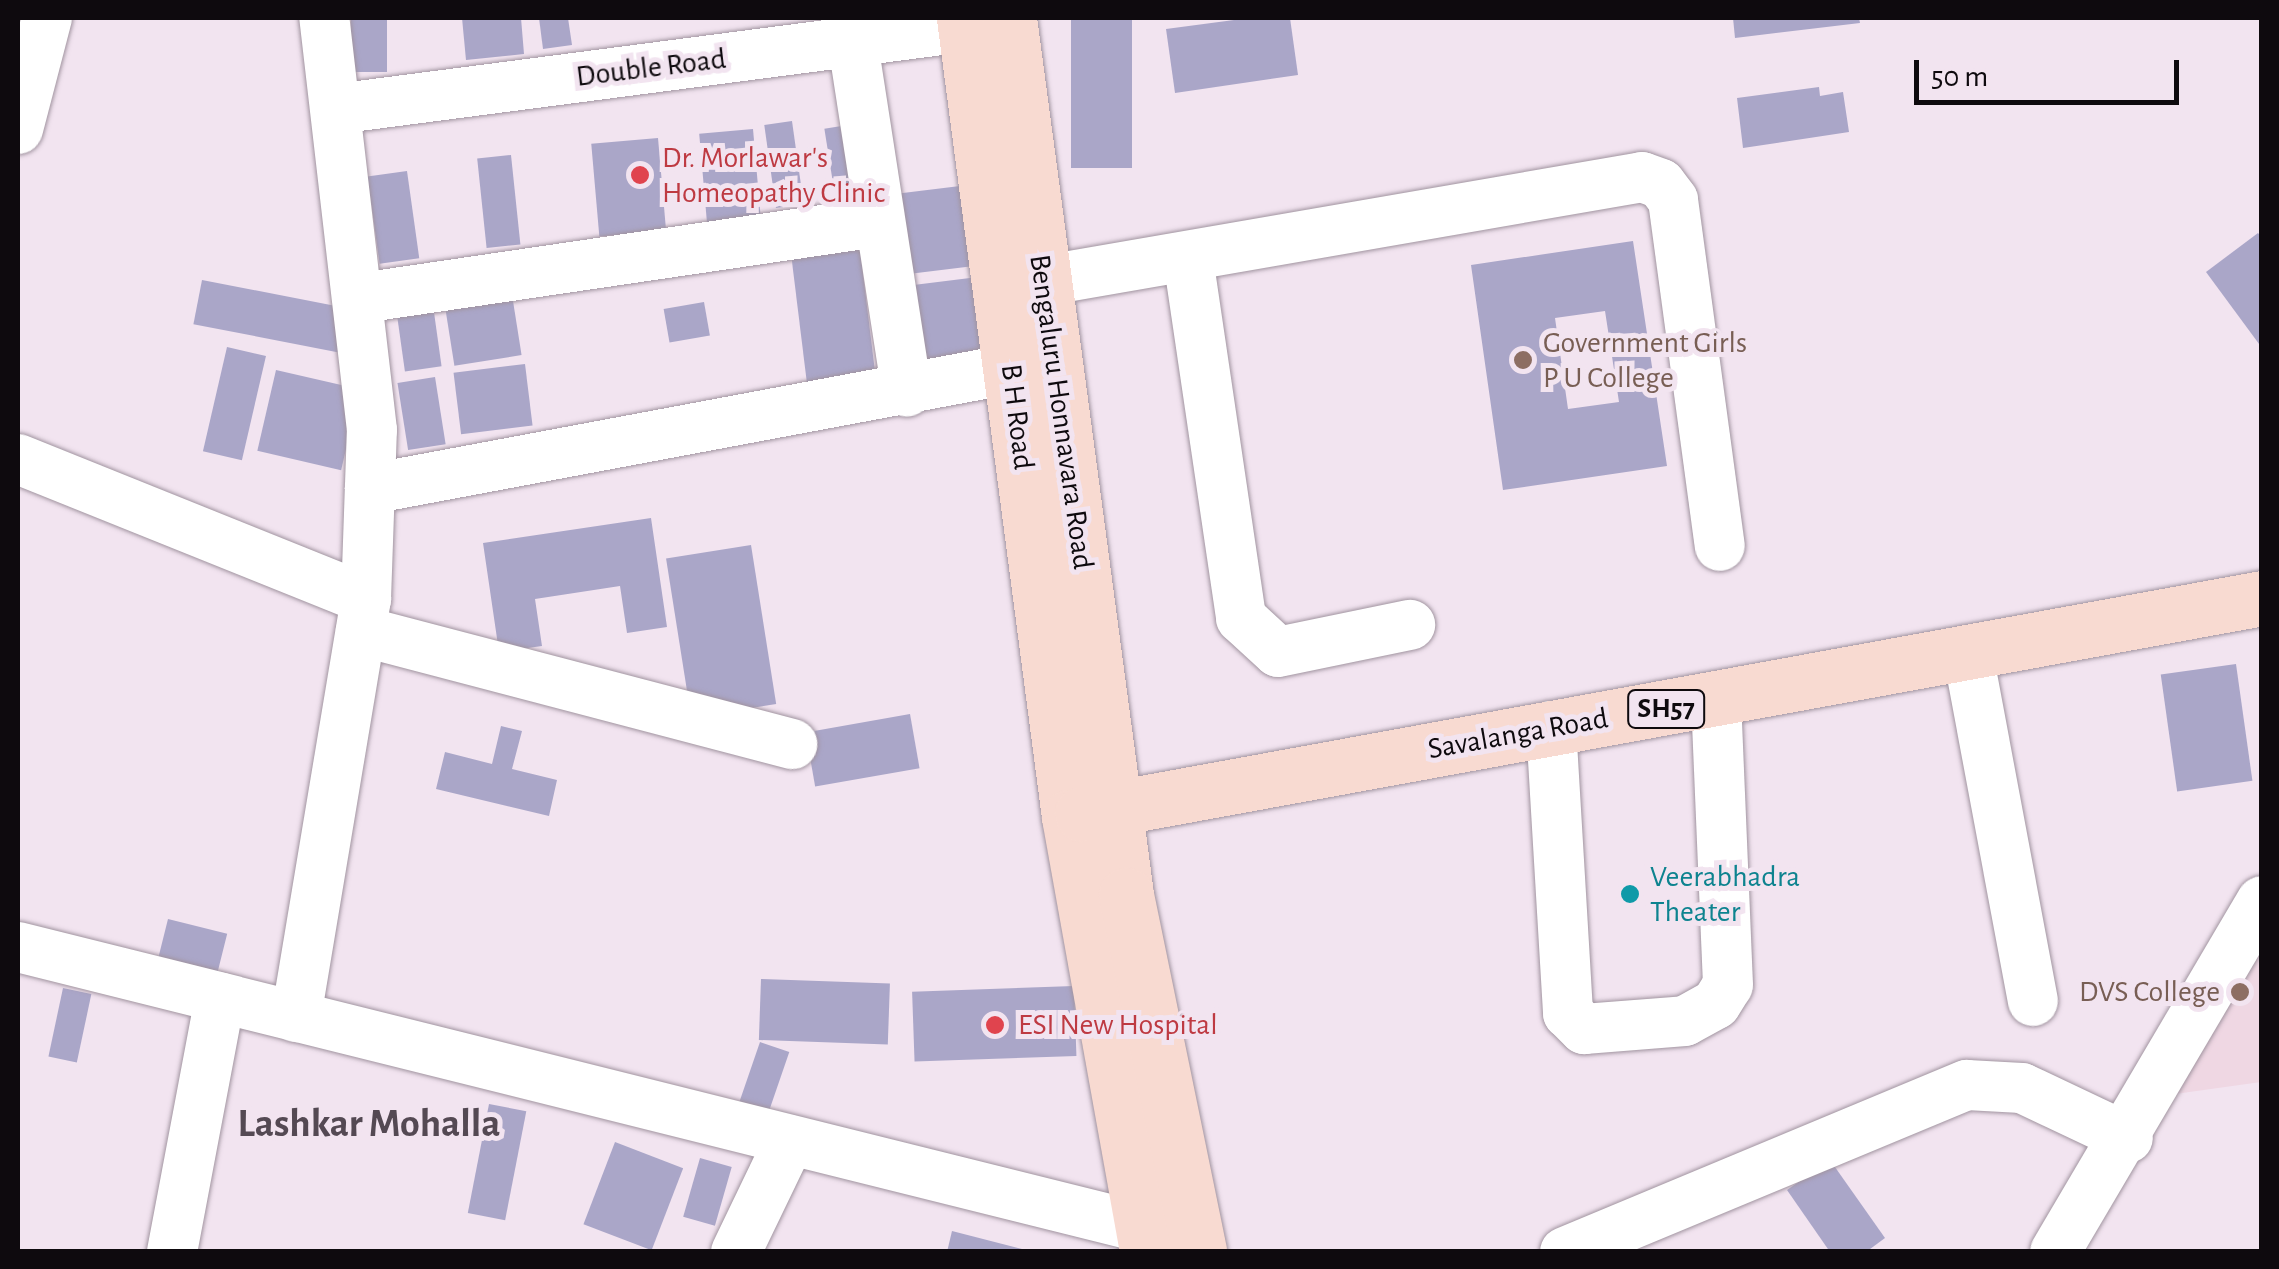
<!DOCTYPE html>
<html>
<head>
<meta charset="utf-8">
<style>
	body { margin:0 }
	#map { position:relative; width:2279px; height:1269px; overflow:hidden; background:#f2e4f0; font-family:"Alegreya Sans",sans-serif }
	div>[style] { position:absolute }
	.education>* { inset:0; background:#efd7e3 }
	.building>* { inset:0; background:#aaa6c8; transform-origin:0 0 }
	.roads { filter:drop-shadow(0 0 2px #a194a0) drop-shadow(0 0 2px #a194a0) }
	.minor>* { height:50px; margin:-25px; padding:0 25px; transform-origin:25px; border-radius:25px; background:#fff }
	.major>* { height:55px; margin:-27.5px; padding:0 27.5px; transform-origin:27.5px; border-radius:27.5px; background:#f8dad1 }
	.dots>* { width:28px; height:28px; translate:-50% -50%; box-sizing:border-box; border:5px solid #f2e4f0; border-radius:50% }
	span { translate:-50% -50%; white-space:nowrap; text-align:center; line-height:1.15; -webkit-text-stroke:10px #f2e4f0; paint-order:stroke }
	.shield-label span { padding:2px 8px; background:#f2e4f0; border:2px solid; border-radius:8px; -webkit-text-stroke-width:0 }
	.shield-label { font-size:28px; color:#0e0a0e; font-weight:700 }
	.street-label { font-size:30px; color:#0e0a0e }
	.health-label { font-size:30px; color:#be3a42 }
	.left { translate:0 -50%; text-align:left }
	.education-label { font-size:30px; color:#785e54 }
	.right { translate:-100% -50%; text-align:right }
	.culture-label { font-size:30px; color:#0d838f }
	.district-label { font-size:40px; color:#544953; font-weight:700 }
	.frame { position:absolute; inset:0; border:20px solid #0e0a0e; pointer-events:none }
	.scale { position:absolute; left:1914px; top:60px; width:265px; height:45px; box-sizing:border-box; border:5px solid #0e0a0e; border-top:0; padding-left:12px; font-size:30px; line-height:35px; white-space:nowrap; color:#0e0a0e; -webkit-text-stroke:8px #f2e4f0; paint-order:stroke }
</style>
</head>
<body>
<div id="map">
	<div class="education">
		<i style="clip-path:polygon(2261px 902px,2261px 1082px,2168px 1095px)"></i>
	</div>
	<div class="building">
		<i style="left:351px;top:18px;width:36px;height:54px"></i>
		<i style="clip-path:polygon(462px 18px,521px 18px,524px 54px,466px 60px)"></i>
		<i style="clip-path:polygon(539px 18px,568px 18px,572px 45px,543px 49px)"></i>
		<i style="left:1071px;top:18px;width:61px;height:150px"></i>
		<i style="clip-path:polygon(1249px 18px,1290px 18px,1298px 75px,1175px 93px,1166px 29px)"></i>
		<i style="clip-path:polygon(1733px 18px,1859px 18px,1860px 23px,1735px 38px)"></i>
		<i style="clip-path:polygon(1819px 87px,1820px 96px,1843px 92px,1849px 132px,1743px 148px,1737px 98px)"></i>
		<i style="left:792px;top:121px;width:84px;height:28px;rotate:82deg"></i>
		<i style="left:854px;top:124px;width:71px;height:30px;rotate:81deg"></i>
		<i style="left:753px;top:129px;width:94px;height:54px;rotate:85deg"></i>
		<i style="left:658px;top:138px;width:93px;height:67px;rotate:85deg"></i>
		<i style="left:511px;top:155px;width:90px;height:34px;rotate:84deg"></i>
		<i style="left:407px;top:171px;width:88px;height:40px;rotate:82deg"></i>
		<i style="left:960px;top:186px;width:81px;height:72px;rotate:83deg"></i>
		<i style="left:858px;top:233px;width:150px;height:69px;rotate:83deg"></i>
		<i style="clip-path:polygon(2258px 233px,2262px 238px,2262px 348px,2206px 272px)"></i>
		<i style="clip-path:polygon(evenodd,1633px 241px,1667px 466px,1503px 490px,1471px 265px,1633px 241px,1605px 311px,1619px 402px,1568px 409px,1555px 318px,1605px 311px)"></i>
		<i style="left:978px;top:277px;width:92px;height:75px;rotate:83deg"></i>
		<i style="left:202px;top:280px;width:152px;height:45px;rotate:11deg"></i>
		<i style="left:510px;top:282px;width:74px;height:68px;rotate:81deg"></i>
		<i style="left:431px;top:291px;width:76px;height:37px;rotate:82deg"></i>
		<i style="left:704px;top:302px;width:34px;height:41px;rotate:80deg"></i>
		<i style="left:227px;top:347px;width:40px;height:107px;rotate:13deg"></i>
		<i style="left:525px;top:364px;width:62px;height:72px;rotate:83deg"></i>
		<i style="left:276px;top:370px;width:86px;height:83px;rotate:13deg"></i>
		<i style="left:435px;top:377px;width:68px;height:38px;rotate:81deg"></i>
		<i style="clip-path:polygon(651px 518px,667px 627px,627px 633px,620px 586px,535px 599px,542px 646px,499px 652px,483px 543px)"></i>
		<i style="left:751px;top:545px;width:161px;height:86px;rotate:81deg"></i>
		<i style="left:2236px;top:664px;width:118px;height:76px;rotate:82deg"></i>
		<i style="left:910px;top:714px;width:55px;height:106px;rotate:80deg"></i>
		<i style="clip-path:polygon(501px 726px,522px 731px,512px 769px,557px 780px,549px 816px,436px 789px,445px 752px,492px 764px)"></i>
		<i style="left:168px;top:919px;width:61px;height:47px;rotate:14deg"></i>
		<i style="left:761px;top:979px;width:129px;height:61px;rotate:2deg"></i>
		<i style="left:1074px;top:986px;width:70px;height:162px;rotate:88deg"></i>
		<i style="left:63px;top:988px;width:29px;height:70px;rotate:12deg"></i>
		<i style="left:760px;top:1042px;width:31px;height:65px;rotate:19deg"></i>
		<i style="left:489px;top:1104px;width:38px;height:111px;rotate:11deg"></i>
		<i style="left:615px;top:1142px;width:73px;height:88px;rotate:21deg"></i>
		<i style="left:700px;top:1158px;width:33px;height:61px;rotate:16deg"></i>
		<i style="clip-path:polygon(1830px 1160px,1885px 1238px,1866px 1252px,1830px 1252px,1787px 1190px)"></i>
		<i style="clip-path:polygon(952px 1231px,1026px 1250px,1026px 1252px,947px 1252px)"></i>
	</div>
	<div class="roads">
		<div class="minor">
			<i style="left:849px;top:18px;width:378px;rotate:81.2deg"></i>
			<i style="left:336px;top:109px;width:634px;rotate:-7.43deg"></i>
			<i style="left:18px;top:129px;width:115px;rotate:-75.4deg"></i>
			<i style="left:1188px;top:258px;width:364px;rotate:81.6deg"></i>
			<i style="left:1241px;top:618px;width:50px;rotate:42.6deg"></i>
			<i style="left:1278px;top:652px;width:135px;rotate:-11.6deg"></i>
			<i style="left:1042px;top:281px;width:609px;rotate:-9.83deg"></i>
			<i style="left:1642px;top:177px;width:20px;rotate:20deg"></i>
			<i style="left:1661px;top:184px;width:20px;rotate:53deg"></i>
			<i style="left:1673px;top:200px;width:349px;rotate:82.3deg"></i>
			<i style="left:361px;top:298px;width:522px;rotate:-8.38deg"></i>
			<i style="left:18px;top:459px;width:375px;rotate:21.9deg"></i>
			<i style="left:370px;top:489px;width:651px;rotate:-10.62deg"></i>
			<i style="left:361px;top:631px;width:446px;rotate:14.7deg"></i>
			<i style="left:1968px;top:654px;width:353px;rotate:79.4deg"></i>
			<i style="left:1551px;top:726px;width:288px;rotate:86.6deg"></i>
			<i style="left:1568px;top:1013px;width:23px;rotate:45deg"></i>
			<i style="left:1584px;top:1029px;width:101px;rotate:-4.5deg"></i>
			<i style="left:1685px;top:1021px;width:35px;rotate:-29deg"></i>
			<i style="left:1716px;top:1004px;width:22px;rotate:-58deg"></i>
			<i style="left:1728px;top:985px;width:284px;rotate:-92.4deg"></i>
			<i style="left:18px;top:947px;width:1161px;rotate:14.01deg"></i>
			<i style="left:296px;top:1017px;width:424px;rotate:-80.5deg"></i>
			<i style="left:366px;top:599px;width:169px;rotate:-88deg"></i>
			<i style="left:372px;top:430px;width:415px;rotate:-96.6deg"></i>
			<i style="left:172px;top:1252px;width:259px;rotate:-79.3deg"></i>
			<i style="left:736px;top:1252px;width:124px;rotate:-64.3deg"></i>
			<i style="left:1565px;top:1252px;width:435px;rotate:-22.6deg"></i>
			<i style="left:1967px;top:1085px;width:55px;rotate:3.1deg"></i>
			<i style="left:2022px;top:1088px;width:117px;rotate:25.3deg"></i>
			<i style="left:2055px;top:1252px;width:407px;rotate:-59.5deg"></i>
		</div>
		<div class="major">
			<i style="left:964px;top:18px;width:806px;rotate:82.51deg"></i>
			<i style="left:1069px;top:817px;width:442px;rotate:79.8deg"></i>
			<i style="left:1009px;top:18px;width:885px;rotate:82.4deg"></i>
			<i style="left:1126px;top:895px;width:364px;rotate:78.4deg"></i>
			<i style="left:1082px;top:814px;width:1200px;rotate:-10.37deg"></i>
		</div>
	</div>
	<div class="dots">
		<i style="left:640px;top:175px;background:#e0444e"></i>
		<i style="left:1523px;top:360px;background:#8d6e63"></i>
		<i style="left:1630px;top:894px;background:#0f9aa8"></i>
		<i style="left:2240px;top:992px;background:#8d6e63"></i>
		<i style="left:995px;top:1025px;background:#e0444e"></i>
	</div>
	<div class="shield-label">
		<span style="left:1666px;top:709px">SH57</span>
	</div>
	<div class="street-label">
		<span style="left:651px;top:68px;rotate:-7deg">Double Road</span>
		<span style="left:1061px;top:412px;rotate:82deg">Bengaluru Honnavara Road</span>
		<span style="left:1017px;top:417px;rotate:83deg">B H Road</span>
		<span style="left:1518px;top:734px;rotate:-10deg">Savalanga Road</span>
	</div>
	<div class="health-label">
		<span class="left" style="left:662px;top:175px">Dr. Morlawar's<br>Homeopathy Clinic</span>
		<span class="left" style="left:1018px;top:1025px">ESI New Hospital</span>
	</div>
	<div class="education-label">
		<span class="left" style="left:1543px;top:360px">Government Girls<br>P U College</span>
		<span class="right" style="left:2220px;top:992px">DVS College</span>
	</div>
	<div class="culture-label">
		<span class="left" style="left:1650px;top:894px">Veerabhadra<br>Theater</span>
	</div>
	<div class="district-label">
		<span style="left:369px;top:1124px">Lashkar Mohalla</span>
	</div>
	<div class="frame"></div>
	<div class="scale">50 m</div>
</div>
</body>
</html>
